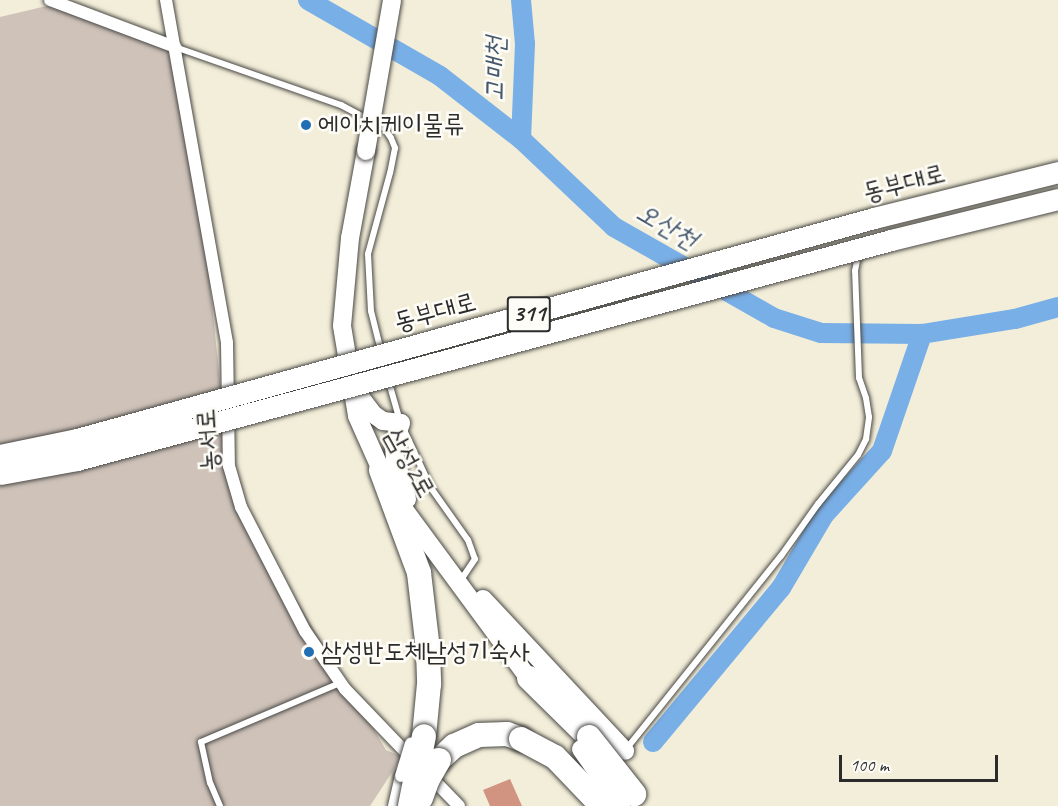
<!DOCTYPE html>
<html>
<head>
<meta charset="utf-8">
<style>
	body { margin:0 }
	#map { position:relative; width:1058px; height:806px; overflow:hidden; background:#f3eed9; font-family:Caveat,"Poor Story",sans-serif }
	div>[style] { position:absolute }
	.industrial>* { inset:0; background:#cec2b9 }
	.river>* { height:20px; margin:-10px; padding:0 10px; transform-origin:10px; border-radius:10px; background:#79afe7 }
	.building>* { inset:0; background:#d19480 }
	.roads { filter:drop-shadow(0 0 2px #494845) drop-shadow(0 0 2px #494845) }
	.service>* { height:6px; margin:-3px; padding:0 3px; transform-origin:3px; border-radius:3px; background:#fff }
	.minor>* { height:12px; margin:-6px; padding:0 6px; transform-origin:6px; border-radius:6px; background:#fff }
	.secondary>* { height:18px; margin:-9px; padding:0 9px; transform-origin:9px; border-radius:9px; background:#fff }
	.motorway>* { height:24px; margin:-12px; padding:0 12px; transform-origin:12px; border-radius:12px; background:#fff }
	.bridges { filter:drop-shadow(0 0 2px #494845) drop-shadow(0 0 2px #494845) }
	.minor-bridge>* { height:12px; margin:-6px; padding:0 6px; transform-origin:6px; border-radius:6px; background:#fff }
	.secondary-bridge>* { height:18px; margin:-9px; padding:0 9px; transform-origin:9px; border-radius:9px; background:#fff }
	.trunk-bridge>* { height:21px; margin:-10.5px; padding:0 10.5px; transform-origin:10.5px; border-radius:10.5px; background:#fff }
	.motorway-bridge>* { height:24px; margin:-12px; padding:0 12px; transform-origin:12px; border-radius:12px; background:#fff }
	.dots>* { width:16px; height:16px; translate:-50% -50%; box-sizing:border-box; border:3px solid #fdfcf7; border-radius:50% }
	span { translate:-50% -50%; white-space:nowrap; text-align:center; line-height:1.15; -webkit-text-stroke:5px #fdfcf7; paint-order:stroke }
	.shield-label span { padding:2px 4px; background:#fdfcf7; border:2px solid; border-radius:4px; -webkit-text-stroke-width:0 }
	.shield-label { font-size:24px; color:#2b2b2b; font-weight:700 }
	.poi-label { font-size:26px; color:#2b2b2b }
	.left { translate:0 -50%; text-align:left }
	.street-label { font-size:26px; color:#2b2b2b }
	.water-label { font-size:27px; color:#46596d; font-style:italic }
	.scale { position:absolute; left:839px; top:755px; width:159px; height:27px; box-sizing:border-box; border:3px solid #2b2b2b; border-top:0; padding-left:8px; font-size:18px; line-height:21px; white-space:nowrap; color:#2b2b2b; -webkit-text-stroke:4px #fdfcf7; paint-order:stroke }
</style>
</head>
<body>
<div id="map">
	<div class="industrial">
		<i style="clip-path:polygon(55px 4px,168px 50px,203px 219px,228px 458px,256px 532px,386px 750px,402px 757px,370px 806px,0 806px,0 17px)"></i>
	</div>
	<div class="river">
		<i style="left:308px;top:0;width:152px;rotate:29.9deg"></i>
		<i style="left:440px;top:76px;width:103px;rotate:37.9deg"></i>
		<i style="left:521px;top:139px;width:128px;rotate:43.4deg"></i>
		<i style="left:614px;top:227px;width:184px;rotate:29.6deg"></i>
		<i style="left:774px;top:318px;width:49px;rotate:17.7deg"></i>
		<i style="left:821px;top:333px;width:101px;rotate:0.6deg"></i>
		<i style="left:922px;top:334px;width:94px;rotate:-9.2deg"></i>
		<i style="left:1015px;top:319px;width:45px;rotate:-15.6deg"></i>
		<i style="left:521px;top:0;width:44px;rotate:84.8deg"></i>
		<i style="left:525px;top:44px;width:95px;rotate:92.4deg"></i>
		<i style="left:653px;top:742px;width:200px;rotate:-50.3deg"></i>
		<i style="left:781px;top:588px;width:85px;rotate:-59.5deg"></i>
		<i style="left:824px;top:515px;width:86px;rotate:-47.8deg"></i>
		<i style="left:882px;top:451px;width:124px;rotate:-71.1deg"></i>
	</div>
	<div class="building">
		<i style="clip-path:polygon(510px 779px,522px 806px,490px 806px,483px 790px)"></i>
	</div>
	<div class="roads">
		<div class="service">
			<i style="left:175px;top:47px;width:176px;rotate:19.3deg"></i>
			<i style="left:341px;top:105px;width:49px;rotate:28.1deg"></i>
			<i style="left:384px;top:128px;width:12px;rotate:55deg"></i>
			<i style="left:391px;top:138px;width:11px;rotate:68deg"></i>
			<i style="left:395px;top:148px;width:25px;rotate:101deg"></i>
			<i style="left:390px;top:173px;width:84px;rotate:105.2deg"></i>
			<i style="left:368px;top:254px;width:57px;rotate:87deg"></i>
			<i style="left:371px;top:311px;width:41px;rotate:76deg"></i>
			<i style="left:388px;top:379px;width:44px;rotate:74.1deg"></i>
			<i style="left:404px;top:430px;width:64px;rotate:65deg"></i>
			<i style="left:431px;top:488px;width:64px;rotate:54.6deg"></i>
			<i style="left:468px;top:540px;width:20px;rotate:70deg"></i>
			<i style="left:475px;top:559px;width:22px;rotate:124deg"></i>
			<i style="left:627px;top:748px;width:246px;rotate:-51.3deg"></i>
			<i style="left:781px;top:556px;width:64px;rotate:-54.6deg"></i>
			<i style="left:818px;top:504px;width:63px;rotate:-50.8deg"></i>
			<i style="left:858px;top:455px;width:18px;rotate:-63deg"></i>
			<i style="left:866px;top:439px;width:22px;rotate:-82deg"></i>
			<i style="left:869px;top:417px;width:19px;rotate:-99deg"></i>
			<i style="left:866px;top:398px;width:21px;rotate:-109deg"></i>
			<i style="left:859px;top:378px;width:107px;rotate:-92.1deg"></i>
			<i style="left:855px;top:271px;width:16px;rotate:-79deg"></i>
			<i style="left:220px;top:806px;width:25px;rotate:-113deg"></i>
			<i style="left:210px;top:783px;width:42px;rotate:-102.4deg"></i>
			<i style="left:201px;top:742px;width:151px;rotate:-23deg"></i>
		</div>
		<div class="minor">
			<i style="left:50px;top:0;width:134px;rotate:20.6deg"></i>
			<i style="left:166px;top:0;width:348px;rotate:79.9deg"></i>
			<i style="left:227px;top:343px;width:123px;rotate:89.1deg"></i>
			<i style="left:229px;top:466px;width:43px;rotate:73.7deg"></i>
			<i style="left:241px;top:507px;width:140px;rotate:62.7deg"></i>
			<i style="left:305px;top:631px;width:70px;rotate:55.4deg"></i>
			<i style="left:345px;top:689px;width:100px;rotate:46.2deg"></i>
			<i style="left:427px;top:773px;width:46px;rotate:45.9deg"></i>
			<i style="left:394px;top:806px;width:31px;rotate:-77deg"></i>
		</div>
		<div class="secondary">
			<i style="left:366px;top:151px;width:88px;rotate:100.4deg"></i>
			<i style="left:350px;top:238px;width:88px;rotate:95.2deg"></i>
			<i style="left:342px;top:326px;width:91px;rotate:80.5deg"></i>
			<i style="left:357px;top:416px;width:59px;rotate:66deg"></i>
			<i style="left:381px;top:470px;width:35px;rotate:61deg"></i>
			<i style="left:398px;top:501px;width:232px;rotate:53.6deg"></i>
			<i style="left:355px;top:390px;width:30px;rotate:53deg"></i>
			<i style="left:373px;top:414px;width:12px;rotate:35deg"></i>
			<i style="left:383px;top:421px;width:18px;rotate:6deg"></i>
			<i style="left:401px;top:423px;width:23px;rotate:108deg"></i>
			<i style="left:394px;top:445px;width:13px;rotate:86deg"></i>
			<i style="left:395px;top:458px;width:43px;rotate:73.7deg"></i>
			<i style="left:483px;top:599px;width:208px;rotate:46.9deg"></i>
		</div>
		<div class="motorway">
			<i style="left:381px;top:470px;width:110px;rotate:69.7deg"></i>
			<i style="left:419px;top:573px;width:78px;rotate:83.3deg"></i>
			<i style="left:428px;top:650px;width:34px;rotate:88deg"></i>
			<i style="left:429px;top:684px;width:52px;rotate:95.5deg"></i>
			<i style="left:529px;top:678px;width:84px;rotate:44.5deg"></i>
			<i style="left:439px;top:760px;width:21px;rotate:-43deg"></i>
			<i style="left:454px;top:746px;width:27px;rotate:-24deg"></i>
			<i style="left:479px;top:735px;width:28px;rotate:-2deg"></i>
			<i style="left:507px;top:734px;width:15px;rotate:20deg"></i>
		</div>
	</div>
	<div class="bridges">
		<div class="minor-bridge">
			<i style="left:401px;top:776px;width:34px;rotate:-73deg"></i>
		</div>
		<div class="secondary-bridge">
			<i style="left:366px;top:151px;width:153px;rotate:-80.2deg"></i>
			<i style="left:581px;top:749px;width:70px;rotate:54.9deg"></i>
		</div>
		<div class="trunk-bridge">
			<i style="left:0;top:455px;width:79px;rotate:-11.7deg"></i>
			<i style="left:77px;top:439px;width:827px;rotate:-15.5deg"></i>
			<i style="left:874px;top:218px;width:190px;rotate:-14deg"></i>
			<i style="left:0;top:474px;width:78px;rotate:-10.3deg"></i>
			<i style="left:77px;top:460px;width:843px;rotate:-15.12deg"></i>
			<i style="left:891px;top:240px;width:172px;rotate:-13.8deg"></i>
		</div>
		<div class="motorway-bridge">
			<i style="left:589px;top:737px;width:73px;rotate:51.7deg"></i>
			<i style="left:521px;top:739px;width:38px;rotate:28deg"></i>
			<i style="left:555px;top:757px;width:68px;rotate:46.2deg"></i>
			<i style="left:421px;top:798px;width:20px;rotate:-70deg"></i>
			<i style="left:428px;top:779px;width:22px;rotate:-60deg"></i>
			<i style="left:410px;top:806px;width:71px;rotate:-78.7deg"></i>
		</div>
	</div>
	<div class="dots">
		<i style="left:306px;top:125px;background:#1f6fb2"></i>
		<i style="left:309px;top:652px;background:#1f6fb2"></i>
	</div>
	<div class="shield-label">
		<span style="left:529px;top:314px">311</span>
	</div>
	<div class="poi-label">
		<span class="left" style="left:318px;top:125px">에이치케이물류</span>
		<span class="left" style="left:321px;top:652px">삼성반도체남성기숙사</span>
	</div>
	<div class="street-label">
		<span style="left:904px;top:183px;rotate:-14deg">동부대로</span>
		<span style="left:435px;top:312px;rotate:-15deg">동부대로</span>
		<span style="left:208px;top:440px;rotate:-94deg">농서로</span>
		<span style="left:410px;top:463px;rotate:61deg">삼성2로</span>
	</div>
	<div class="water-label">
		<span style="left:495px;top:69px;rotate:-89deg">고매천</span>
		<span style="left:667px;top:226px;rotate:30deg">오산천</span>
	</div>
	<div class="scale">100 m</div>
</div>
</body>
</html>
